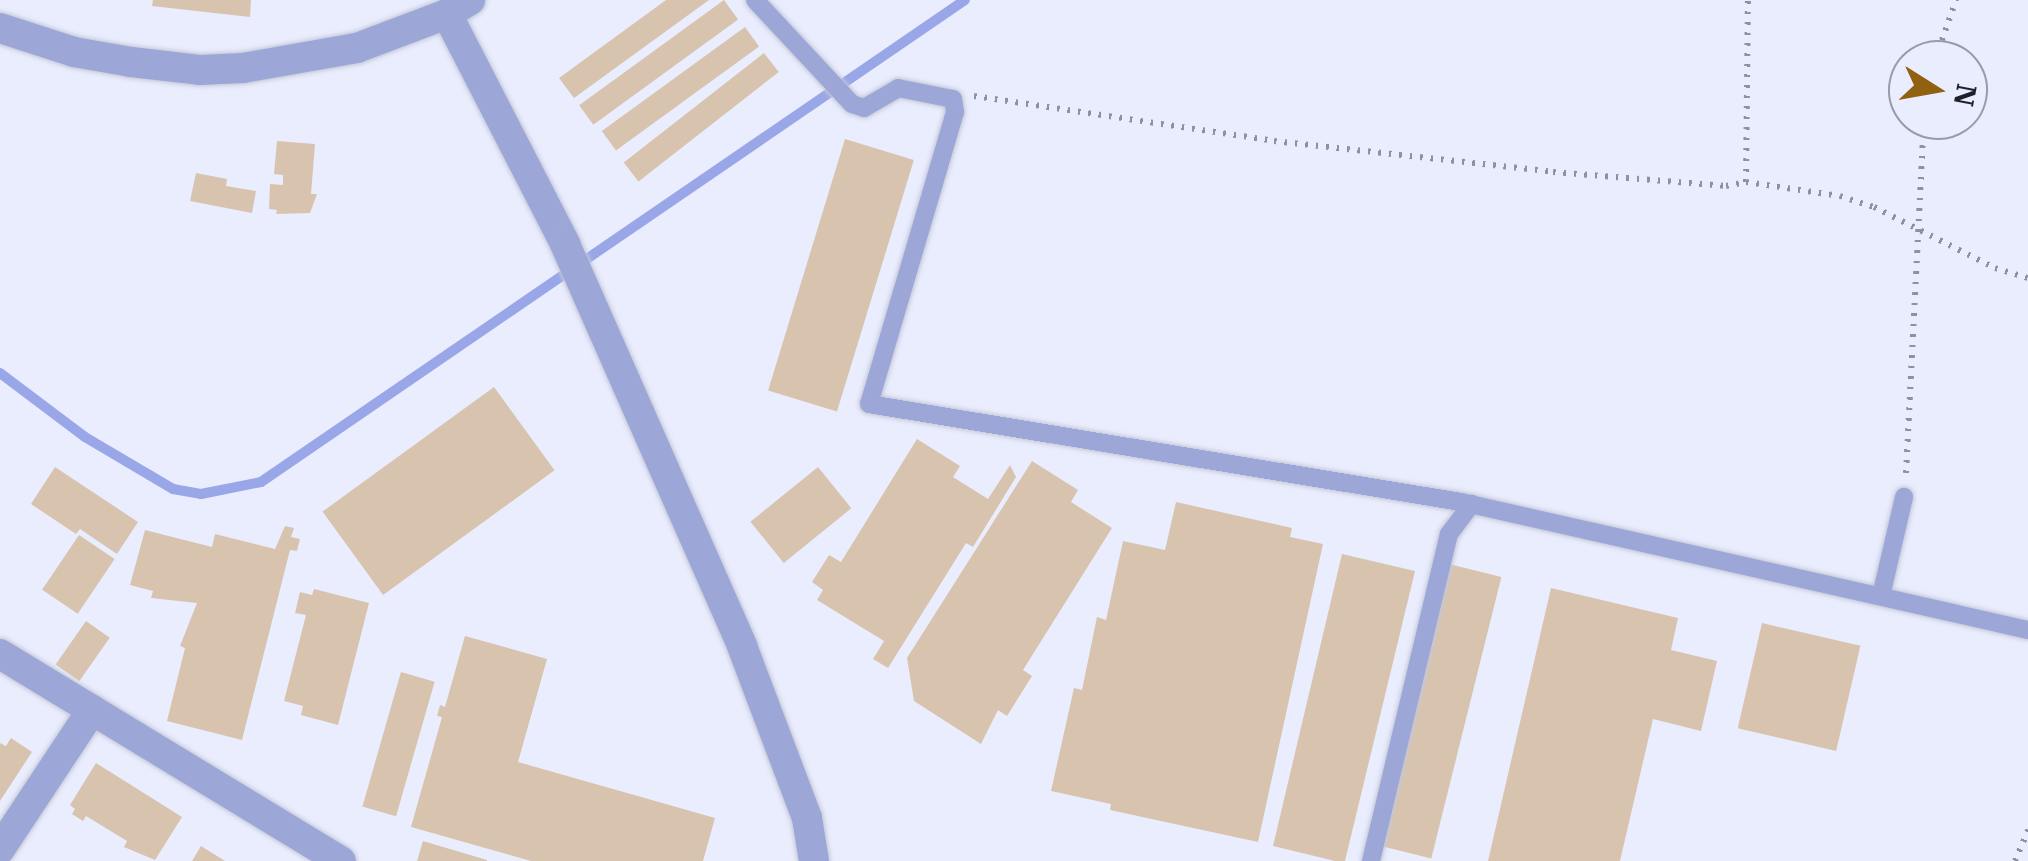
<!DOCTYPE html>
<html>
<head>
<meta charset="utf-8">
<style>
	body { margin:0 }
	#map { position:relative; width:2028px; height:861px; overflow:hidden; background:#e9edfe; font-family:"IBM Plex Serif",serif }
	div>[style] { position:absolute }
	.stream>* { height:10px; margin:-5px; padding:0 5px; transform-origin:5px; border-radius:5px; background:#99a6e7 }
	.building>* { inset:0; background:#d8c4ae; transform-origin:0 0 }
	.path>* { height:6px; margin-top:-3px; transform-origin:0; background:repeating-linear-gradient(90deg,#8e92a0 0 2.5px,transparent 0 10.5px) }
	.roads { filter:drop-shadow(0 0 2px #c4c8d8) drop-shadow(0 0 2px #c4c8d8) }
	.service>* { height:18px; margin:-9px; padding:0 9px; transform-origin:9px; border-radius:9px; background:#9da7d7 }
	.minor>* { height:30px; margin:-15px; padding:0 15px; transform-origin:15px; border-radius:15px; background:#9da7d7 }
	.tertiary>* { height:30px; margin:-15px; padding:0 15px; transform-origin:15px; border-radius:15px; background:#9da7d7 }
	span { translate:-50% -50%; white-space:nowrap; text-align:center; line-height:1.15; -webkit-text-stroke:8px #e9edfe; paint-order:stroke }
	.north { position:absolute; left:1888px; top:40px; width:100px; height:100px; box-sizing:border-box; background:#e9edfe; border:2px solid #989baa; border-radius:50%; rotate:101deg; font-size:28px; font-weight:700; line-height:40px; text-align:center; color:#1e212b }
	.north::after { content:''; display:block; margin:auto; width:35px; height:45px; background:#926011; clip-path:polygon(50% 0,100% 100%,50% 72%,0 100%) }
</style>
</head>
<body>
<div id="map">
	<div class="stream">
		<i style="left:0;top:373px;width:106px;rotate:37deg"></i>
		<i style="left:85px;top:437px;width:102px;rotate:30.6deg"></i>
		<i style="left:173px;top:489px;width:28px;rotate:10deg"></i>
		<i style="left:201px;top:494px;width:61px;rotate:-11.3deg"></i>
		<i style="left:261px;top:482px;width:853px;rotate:-34.4deg"></i>
	</div>
	<div class="building">
		<i style="clip-path:polygon(153px 0,251px 0,250px 17px,152px 6px)"></i>
		<i style="clip-path:polygon(666px 0,709px 0,574px 98px,559px 78px)"></i>
		<i style="left:724px;top:0;width:24px;height:179px;rotate:54deg"></i>
		<i style="left:745px;top:27px;width:24px;height:177px;rotate:54deg"></i>
		<i style="left:764px;top:53px;width:24px;height:178px;rotate:52deg"></i>
		<i style="left:845px;top:139px;width:72px;height:263px;rotate:17deg"></i>
		<i style="clip-path:polygon(277px 141px,315px 144px,311px 194px,317px 194px,310px 213px,276px 214px,277px 210px,269px 209px,270px 184px,283px 185px,283px 175px,274px 174px)"></i>
		<i style="clip-path:polygon(196px 173px,227px 179px,226px 186px,256px 191px,252px 213px,190px 201px)"></i>
		<i style="left:494px;top:387px;width:103px;height:212px;rotate:54deg"></i>
		<i style="clip-path:polygon(917px 439px,960px 466px,953px 477px,988px 499px,1010px 465px,1016px 477px,973px 547px,966px 543px,888px 668px,873px 659px,884px 641px,817px 600px,823px 590px,812px 582px,829px 555px,841px 562px)"></i>
		<i style="clip-path:polygon(1032px 461px,1078px 490px,1071px 502px,1112px 528px,1023px 670px,1032px 676px,1007px 716px,998px 710px,981px 744px,914px 701px,907px 658px)"></i>
		<i style="clip-path:polygon(55px 467px,138px 522px,117px 554px,80px 529px,76px 534px,31px 504px)"></i>
		<i style="left:818px;top:467px;width:53px;height:87px;rotate:51deg"></i>
		<i style="clip-path:polygon(1176px 502px,1292px 528px,1290px 537px,1323px 544px,1258px 842px,1110px 810px,1111px 804px,1051px 791px,1074px 688px,1082px 690px,1097px 617px,1106px 620px,1123px 541px,1165px 550px)"></i>
		<i style="clip-path:polygon(285px 526px,294px 528px,291px 537px,300px 539px,297px 551px,290px 550px,242px 740px,167px 721px,185px 648px,180px 646px,197px 603px,151px 598px,153px 591px,130px 585px,145px 530px,212px 547px,215px 534px,275px 549px)"></i>
		<i style="left:79px;top:535px;width:43px;height:66px;rotate:34deg"></i>
		<i style="clip-path:polygon(1342px 554px,1415px 571px,1345px 861px,1335px 861px,1273px 846px)"></i>
		<i style="left:1449px;top:564px;width:54px;height:290px;rotate:14deg"></i>
		<i style="clip-path:polygon(1551px 588px,1678px 618px,1671px 650px,1717px 661px,1701px 731px,1653px 719px,1620px 861px,1488px 861px)"></i>
		<i style="clip-path:polygon(314px 589px,369px 603px,338px 725px,301px 715px,303px 706px,284px 701px,306px 615px,295px 613px,300px 592px,312px 595px)"></i>
		<i style="left:86px;top:621px;width:29px;height:53px;rotate:35deg"></i>
		<i style="left:1762px;top:623px;width:101px;height:108px;rotate:13deg"></i>
		<i style="clip-path:polygon(465px 636px,547px 659px,518px 762px,715px 818px,703px 861px,531px 861px,411px 827px,442px 717px,437px 716px,440px 705px,445px 707px)"></i>
		<i style="left:401px;top:672px;width:35px;height:140px;rotate:16deg"></i>
		<i style="clip-path:polygon(11px 738px,32px 752px,0 801px,0 743px,6px 746px)"></i>
		<i style="clip-path:polygon(96px 763px,182px 817px,155px 860px,124px 847px,127px 841px,86px 816px,83px 821px,72px 814px,75px 809px,70px 805px)"></i>
		<i style="clip-path:polygon(423px 841px,487px 860px,487px 861px,417px 861px)"></i>
		<i style="clip-path:polygon(201px 846px,225px 861px,192px 861px)"></i>
	</div>
	<div class="path">
		<i style="left:1935px;top:60px;width:64px;rotate:-70.7deg"></i>
		<i style="left:974px;top:96px;width:303px;rotate:8.5deg"></i>
		<i style="left:1274px;top:141px;width:281px;rotate:6.3deg"></i>
		<i style="left:1553px;top:172px;width:174px;rotate:4.6deg"></i>
		<i style="left:1726px;top:186px;width:20px;rotate:-11deg"></i>
		<i style="left:1746px;top:182px;width:95px;rotate:8.5deg"></i>
		<i style="left:1840px;top:196px;width:36px;rotate:18deg"></i>
		<i style="left:1874px;top:207px;width:136px;rotate:26.8deg"></i>
		<i style="left:1995px;top:268px;width:34px;rotate:17deg"></i>
		<i style="left:1746px;top:182px;width:182px;rotate:-89.4deg"></i>
		<i style="left:1906px;top:473px;width:353px;rotate:-87.1deg"></i>
		<i style="left:2015px;top:861px;width:34px;rotate:-67deg"></i>
	</div>
	<div class="roads">
		<div class="service">
			<i style="left:755px;top:0;width:142px;rotate:47deg"></i>
			<i style="left:852px;top:104px;width:13px;rotate:18deg"></i>
			<i style="left:864px;top:108px;width:39px;rotate:-30deg"></i>
			<i style="left:898px;top:88px;width:56px;rotate:11.3deg"></i>
			<i style="left:953px;top:99px;width:13px;rotate:81deg"></i>
			<i style="left:955px;top:112px;width:304px;rotate:106.4deg"></i>
			<i style="left:869px;top:404px;width:600px;rotate:9.4deg"></i>
			<i style="left:1461px;top:502px;width:581px;rotate:12.72deg"></i>
			<i style="left:1881px;top:596px;width:102px;rotate:-76.9deg"></i>
			<i style="left:1371px;top:861px;width:336px;rotate:-76.6deg"></i>
			<i style="left:1449px;top:534px;width:38px;rotate:-53deg"></i>
		</div>
		<div class="minor">
			<i style="left:0;top:654px;width:399px;rotate:31.3deg"></i>
			<i style="left:0;top:849px;width:167px;rotate:-56.5deg"></i>
		</div>
		<div class="tertiary">
			<i style="left:447px;top:14px;width:259px;rotate:62.8deg"></i>
			<i style="left:565px;top:244px;width:439px;rotate:66.2deg"></i>
			<i style="left:742px;top:646px;width:184px;rotate:69.3deg"></i>
			<i style="left:807px;top:818px;width:44px;rotate:80.8deg"></i>
			<i style="left:0;top:28px;width:78px;rotate:18deg"></i>
			<i style="left:74px;top:52px;width:58px;rotate:10deg"></i>
			<i style="left:131px;top:62px;width:69px;rotate:6.6deg"></i>
			<i style="left:200px;top:70px;width:43px;rotate:-2.7deg"></i>
			<i style="left:243px;top:68px;width:116px;rotate:-10deg"></i>
			<i style="left:357px;top:48px;width:96px;rotate:-20.7deg"></i>
			<i style="left:447px;top:14px;width:27px;rotate:-31deg"></i>
		</div>
	</div>
	<div class="north">N</div>
</div>
</body>
</html>
